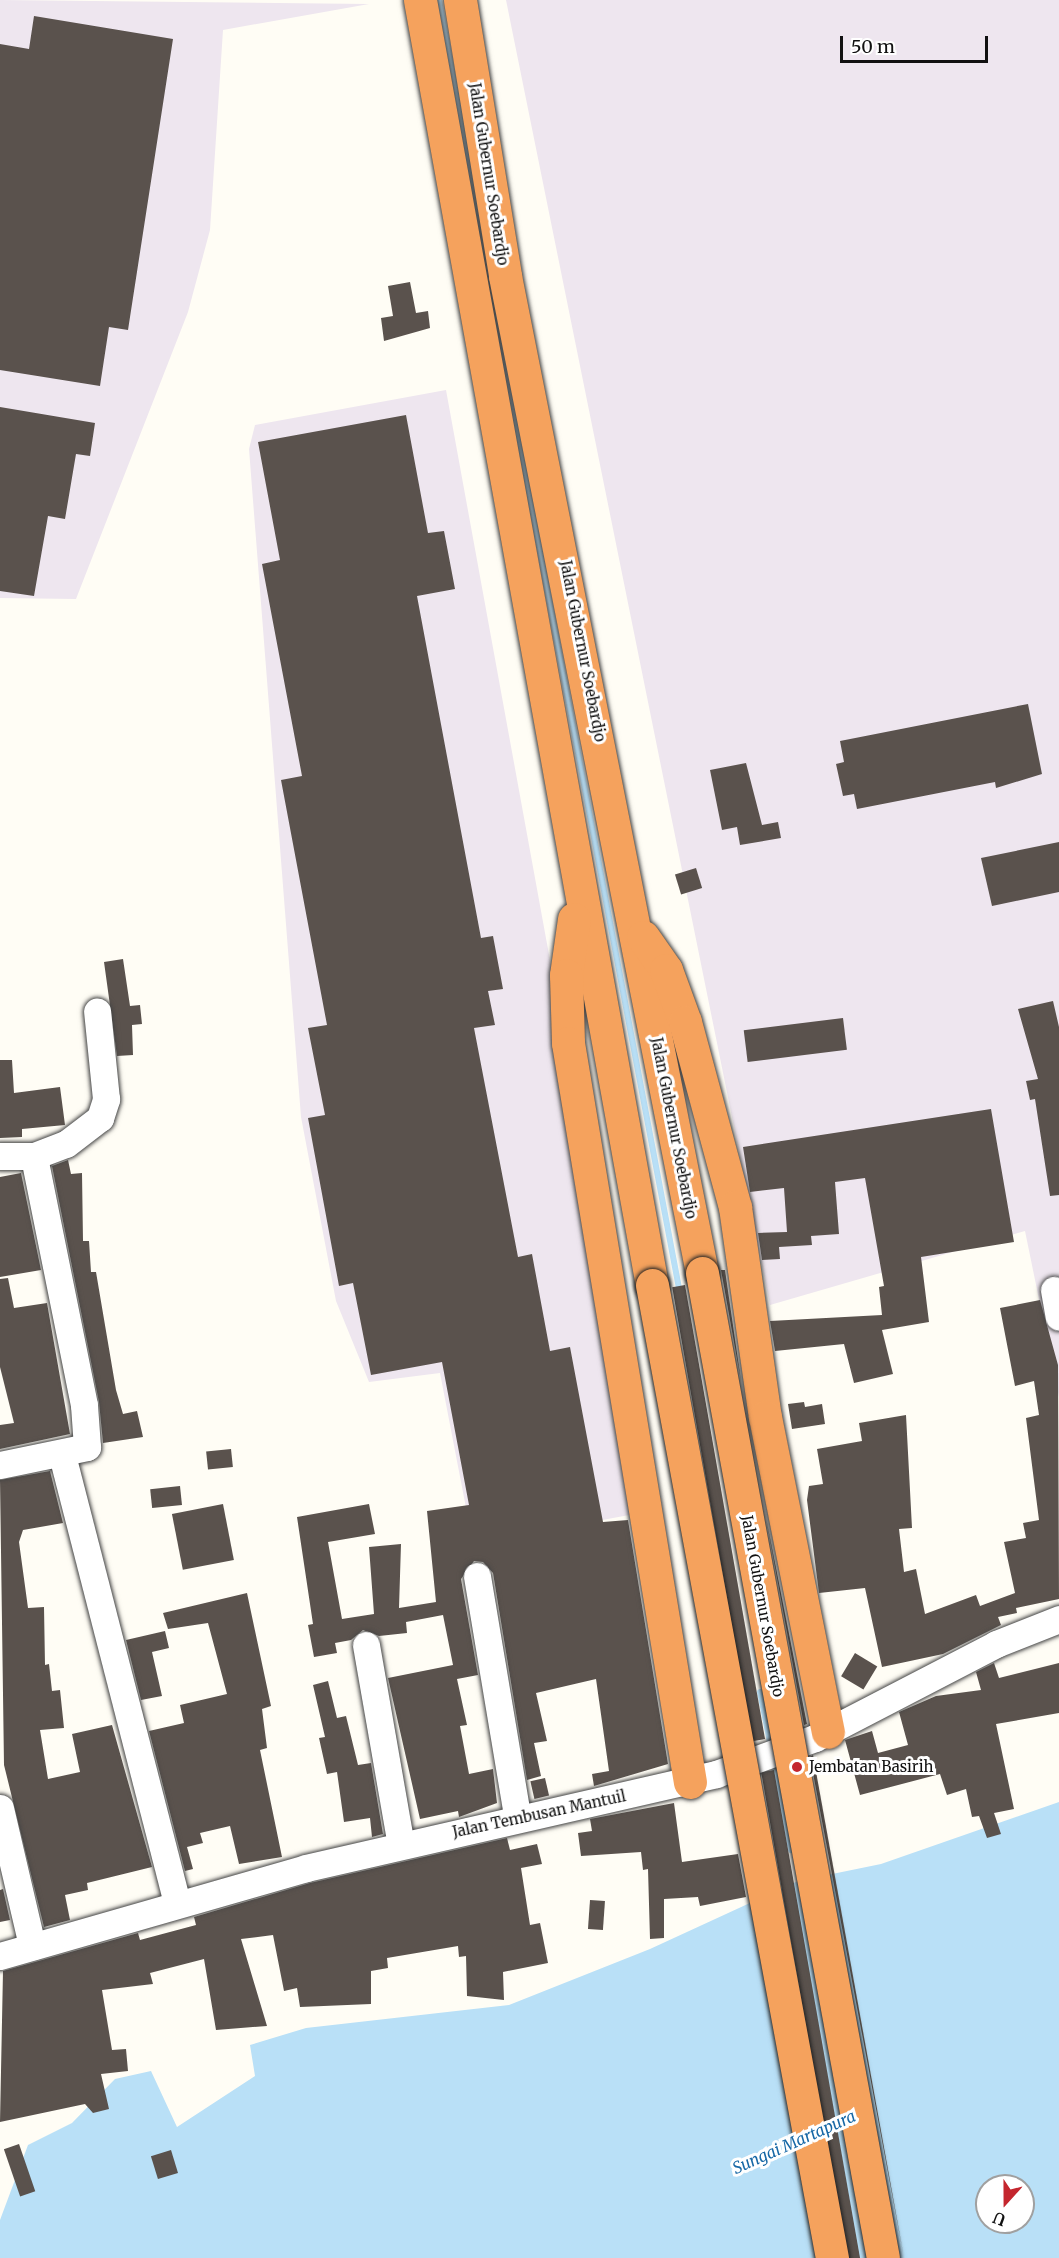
<!DOCTYPE html>
<html>
<head>
<meta charset="utf-8">
<style>
	body { margin:0 }
	#map { position:relative; width:1059px; height:2258px; overflow:hidden; background:#fffdf5; font-family:Merriweather,serif }
	div>[style] { position:absolute }
	.industrial>* { inset:0; background:#eee6ef }
	.water>* { inset:0; background:#b9e0f7 }
	.stream>* { height:6px; margin:-3px; padding:0 3px; transform-origin:3px; border-radius:3px; background:#b9e0f7 }
	.building>* { inset:0; background:#5a524d; transform-origin:0 0 }
	.roads { filter:drop-shadow(0 0 2px #444) drop-shadow(0 0 2px #444) }
	.minor>* { height:27px; margin:-13.5px; padding:0 13.5px; transform-origin:13.5px; border-radius:13.5px; background:#fff }
	.highway>* { height:33px; margin:-16.5px; padding:0 16.5px; transform-origin:16.5px; border-radius:16.5px; background:#f5a25d }
	.bridges { filter:drop-shadow(0 0 2px #222) drop-shadow(0 0 2px #222) }
	.highway-bridge>* { height:33px; margin:-16.5px; padding:0 16.5px; transform-origin:16.5px; border-radius:16.5px; background:#f5a25d }
	.dots>* { width:16px; height:16px; translate:-50% -50%; box-sizing:border-box; border:3px solid #fff; border-radius:50% }
	span { translate:-50% -50%; white-space:nowrap; text-align:center; line-height:1.15; -webkit-text-stroke:6px #fff; paint-order:stroke }
	.street-label { font-size:15px; color:#111 }
	.poi-label { font-size:15px; color:#111 }
	.left { translate:0 -50%; text-align:left }
	.water-label { font-size:16px; color:#1768a6; font-style:italic }
	.north { position:absolute; left:975px; top:2174px; width:60px; height:60px; box-sizing:border-box; background:#fff; border:2px solid #a0a0a0; border-radius:50%; rotate:201deg; font-size:16px; font-weight:700; line-height:24px; text-align:center; color:#111 }
	.north::after { content:''; display:block; margin:auto; width:21px; height:27px; background:#c4262e; clip-path:polygon(50% 0,100% 100%,50% 72%,0 100%) }
	.scale { position:absolute; left:840px; top:36px; width:148px; height:27px; box-sizing:border-box; border:3px solid #111; border-top:0; padding-left:8px; font-size:18px; line-height:21px; white-space:nowrap; color:#111; -webkit-text-stroke:4px #fff; paint-order:stroke }
</style>
</head>
<body>
<div id="map">
	<div class="industrial">
		<i style="clip-path:polygon(0 0,369px 4px,223px 30px,210px 230px,188px 312px,76px 599px,0 598px)"></i>
		<i style="clip-path:polygon(506px 0,1059px 0,1059px 1397px,1025px 1231px,770px 1305px)"></i>
		<i style="clip-path:polygon(446px 390px,595px 1207px,640px 1513px,473px 1544px,440px 1373px,369px 1382px,336px 1301px,301px 1117px,249px 449px,255px 425px)"></i>
	</div>
	<div class="water">
		<i style="clip-path:polygon(evenodd,1059px 1802px,1059px 2258px,0 2258px,0 2220px,28px 2145px,72px 2123px,115px 2079px,151px 2071px,177px 2127px,255px 2076px,250px 2045px,306px 2028px,509px 2005px,650px 1949px,798px 1881px,881px 1864px,1059px 1802px,987px 2186px,1023px 2186px,1023px 2222px,987px 2222px,987px 2186px)"></i>
	</div>
	<div class="stream">
		<i style="left:439px;top:0;width:263px;rotate:79.7deg"></i>
		<i style="left:493px;top:302px;width:1009px;rotate:79.32deg"></i>
		<i style="left:760px;top:1692px;width:56px;rotate:78.7deg"></i>
		<i style="left:773px;top:1760px;width:92px;rotate:78.7deg"></i>
	</div>
	<div class="building">
		<i style="clip-path:polygon(34px 16px,173px 39px,128px 330px,109px 327px,100px 386px,0 370px,0 44px,29px 49px)"></i>
		<i style="clip-path:polygon(410px 282px,416px 313px,428px 311px,430px 328px,384px 341px,381px 318px,393px 316px,388px 286px)"></i>
		<i style="clip-path:polygon(0 407px,95px 423px,90px 456px,76px 454px,65px 519px,48px 516px,34px 596px,0 591px)"></i>
		<i style="clip-path:polygon(406px 415px,428px 533px,444px 531px,455px 589px,417px 596px,481px 938px,493px 936px,503px 989px,488px 991px,495px 1025px,474px 1028px,518px 1257px,532px 1254px,550px 1351px,570px 1347px,603px 1522px,628px 1520px,668px 1764px,594px 1786px,592px 1774px,609px 1771px,596px 1679px,536px 1693px,547px 1741px,534px 1743px,541px 1776px,527px 1780px,493px 1573px,483px 1562px,474px 1561px,461px 1579px,478px 1675px,457px 1679px,467px 1725px,460px 1726px,469px 1774px,493px 1769px,497px 1803px,459px 1817px,458px 1811px,420px 1819px,388px 1678px,453px 1665px,443px 1615px,406px 1622px,407px 1633px,379px 1636px,363px 1630px,351px 1640px,335px 1643px,337px 1653px,314px 1657px,308px 1625px,313px 1624px,297px 1517px,369px 1504px,375px 1534px,328px 1542px,342px 1619px,374px 1614px,369px 1547px,401px 1544px,399px 1608px,436px 1602px,427px 1511px,469px 1505px,442px 1362px,371px 1375px,353px 1283px,339px 1286px,308px 1118px,325px 1115px,308px 1028px,327px 1025px,281px 780px,302px 776px,262px 564px,280px 560px,258px 442px)"></i>
		<i style="clip-path:polygon(1028px 704px,1042px 774px,996px 788px,995px 782px,857px 809px,854px 794px,843px 796px,836px 764px,844px 762px,840px 741px)"></i>
		<i style="clip-path:polygon(746px 763px,762px 825px,778px 822px,781px 838px,740px 845px,737px 827px,722px 830px,710px 770px)"></i>
		<i style="clip-path:polygon(1059px 842px,1059px 892px,992px 906px,981px 858px)"></i>
		<i style="left:696px;top:868px;width:21px;height:22px;rotate:73deg"></i>
		<i style="clip-path:polygon(123px 959px,130px 1006px,140px 1005px,142px 1024px,132px 1025px,133px 1055px,117px 1056px,104px 962px)"></i>
		<i style="clip-path:polygon(1053px 1001px,1059px 1027px,1059px 1195px,1050px 1196px,1035px 1099px,1030px 1100px,1026px 1081px,1038px 1079px,1018px 1009px)"></i>
		<i style="left:843px;top:1018px;width:32px;height:100px;rotate:83deg"></i>
		<i style="clip-path:polygon(0 1060px,12px 1060px,14px 1093px,60px 1087px,65px 1125px,22px 1129px,22px 1137px,0 1138px)"></i>
		<i style="clip-path:polygon(991px 1109px,1014px 1242px,921px 1257px,929px 1322px,882px 1330px,893px 1374px,854px 1383px,844px 1344px,775px 1351px,770px 1321px,882px 1315px,879px 1287px,884px 1286px,865px 1178px,835px 1182px,839px 1234px,811px 1236px,812px 1245px,779px 1247px,780px 1259px,762px 1260px,758px 1233px,787px 1232px,784px 1188px,750px 1192px,743px 1147px)"></i>
		<i style="clip-path:polygon(68px 1160px,71px 1174px,82px 1173px,83px 1241px,89px 1241px,91px 1272px,96px 1272px,116px 1390px,123px 1414px,137px 1411px,143px 1437px,103px 1443px,99px 1402px,52px 1166px)"></i>
		<i style="clip-path:polygon(21px 1173px,41px 1270px,0 1277px,0 1177px)"></i>
		<i style="clip-path:polygon(721px 1270px,725px 1270px,741px 1381px)"></i>
		<i style="clip-path:polygon(8px 1278px,14px 1308px,47px 1303px,70px 1434px,0 1449px,0 1425px,14px 1423px,0 1367px,0 1279px)"></i>
		<i style="left:685px;top:1285px;width:461px;height:13px;rotate:80deg"></i>
		<i style="clip-path:polygon(1040px 1300px,1058px 1365px,1059px 1599px,1016px 1608px,1017px 1613px,998px 1617px,1001px 1625px,943px 1654px,882px 1667px,865px 1588px,819px 1593px,807px 1500px,809px 1486px,823px 1484px,817px 1449px,862px 1441px,859px 1423px,906px 1415px,912px 1528px,899px 1529px,904px 1572px,916px 1569px,925px 1614px,976px 1595px,980px 1606px,1015px 1593px,1004px 1542px,1026px 1538px,1023px 1523px,1039px 1520px,1026px 1418px,1039px 1415px,1034px 1381px,1015px 1386px,1000px 1308px)"></i>
		<i style="clip-path:polygon(804px 1402px,805px 1407px,822px 1404px,825px 1424px,792px 1429px,788px 1404px)"></i>
		<i style="left:231px;top:1449px;width:18px;height:25px;rotate:84deg"></i>
		<i style="clip-path:polygon(50px 1471px,63px 1523px,23px 1530px,19px 1542px,28px 1608px,44px 1607px,45px 1665px,49px 1664px,52px 1691px,60px 1690px,64px 1728px,40px 1730px,48px 1779px,80px 1772px,72px 1734px,112px 1725px,152px 1867px,87px 1883px,88px 1890px,65px 1895px,70px 1920px,44px 1927px,4px 1765px,0 1480px)"></i>
		<i style="left:180px;top:1486px;width:19px;height:30px;rotate:84deg"></i>
		<i style="left:223px;top:1504px;width:57px;height:52px;rotate:79deg"></i>
		<i style="clip-path:polygon(766px 1518px,807px 1724px,804px 1725px)"></i>
		<i style="clip-path:polygon(247px 1593px,271px 1706px,262px 1709px,267px 1748px,260px 1750px,282px 1857px,239px 1864px,230px 1826px,200px 1833px,203px 1843px,187px 1847px,193px 1869px,185px 1871px,149px 1731px,184px 1723px,180px 1705px,227px 1694px,208px 1623px,168px 1629px,163px 1613px)"></i>
		<i style="clip-path:polygon(165px 1631px,169px 1648px,152px 1652px,162px 1696px,141px 1700px,126px 1640px)"></i>
		<i style="left:855px;top:1653px;width:26px;height:27px;rotate:31deg"></i>
		<i style="clip-path:polygon(994px 1663px,999px 1678px,1059px 1663px,1059px 1713px,996px 1724px,1014px 1809px,994px 1813px,1001px 1834px,987px 1838px,979px 1816px,972px 1817px,966px 1789px,947px 1795px,940px 1774px,860px 1795px,845px 1740px,872px 1731px,878px 1753px,908px 1745px,899px 1712px,936px 1696px,981px 1690px,976px 1672px)"></i>
		<i style="clip-path:polygon(328px 1681px,337px 1718px,346px 1716px,358px 1765px,371px 1763px,383px 1834px,372px 1837px,370px 1818px,344px 1822px,337px 1772px,327px 1774px,319px 1738px,325px 1737px,313px 1685px)"></i>
		<i style="clip-path:polygon(813px 1755px,904px 2258px,810px 1757px)"></i>
		<i style="left:774px;top:1770px;width:496px;height:13px;rotate:80deg"></i>
		<i style="left:545px;top:1778px;width:18px;height:15px;rotate:77deg"></i>
		<i style="clip-path:polygon(674px 1803px,682px 1862px,738px 1854px,746px 1897px,700px 1906px,698px 1897px,664px 1899px,664px 1938px,650px 1939px,648px 1869px,643px 1870px,641px 1852px,581px 1856px,578px 1833px,592px 1831px,590px 1819px)"></i>
		<i style="clip-path:polygon(507px 1838px,510px 1850px,537px 1844px,542px 1864px,521px 1868px,530px 1925px,540px 1923px,548px 1963px,503px 1972px,504px 2000px,467px 1996px,466px 1956px,459px 1957px,458px 1946px,387px 1958px,388px 1968px,371px 1971px,371px 2004px,300px 2007px,297px 1988px,284px 1991px,273px 1935px,241px 1939px,267px 2026px,216px 2030px,204px 1959px,150px 1973px,153px 1984px,102px 1990px,112px 2050px,126px 2049px,128px 2071px,101px 2074px,109px 2109px,93px 2113px,85px 2104px,0 2122px,3px 1971px,138px 1933px,140px 1940px,196px 1925px,194px 1917px,310px 1883px)"></i>
		<i style="clip-path:polygon(3px 1889px,10px 1920px,0 1922px,0 1890px)"></i>
		<i style="left:590px;top:1900px;width:15px;height:29px;rotate:4deg"></i>
		<i style="left:19px;top:2144px;width:50px;height:16px;rotate:71deg"></i>
		<i style="left:171px;top:2150px;width:24px;height:21px;rotate:73deg"></i>
	</div>
	<div class="roads">
		<div class="minor">
			<i style="left:0;top:1156px;width:34px"></i>
			<i style="left:34px;top:1156px;width:34px;rotate:-21deg"></i>
			<i style="left:66px;top:1144px;width:43px;rotate:-37.4deg"></i>
			<i style="left:100px;top:1118px;width:20px;rotate:-72deg"></i>
			<i style="left:106px;top:1099px;width:88px;rotate:-95.8deg"></i>
			<i style="left:1054px;top:1290px;width:27px;rotate:80deg"></i>
			<i style="left:62px;top:1455px;width:462px;rotate:75.6deg"></i>
			<i style="left:0;top:1465px;width:89px;rotate:-11.7deg"></i>
			<i style="left:87px;top:1447px;width:42px;rotate:-94.1deg"></i>
			<i style="left:84px;top:1405px;width:254px;rotate:-101.4deg"></i>
			<i style="left:477px;top:1576px;width:243px;rotate:80.5deg"></i>
			<i style="left:366px;top:1645px;width:203px;rotate:80.1deg"></i>
			<i style="left:0;top:1808px;width:142px;rotate:76.9deg"></i>
			<i style="left:0;top:1956px;width:318px;rotate:-16deg"></i>
			<i style="left:306px;top:1868px;width:421px;rotate:-12.9deg"></i>
			<i style="left:716px;top:1774px;width:105px;rotate:-20deg"></i>
			<i style="left:815px;top:1738px;width:204px;rotate:-27.4deg"></i>
			<i style="left:996px;top:1644px;width:68px;rotate:-21.6deg"></i>
		</div>
		<div class="highway">
			<i style="left:420px;top:0;width:1306px;rotate:79.77deg"></i>
			<i style="left:460px;top:0;width:280px;rotate:80.7deg"></i>
			<i style="left:505px;top:276px;width:1016px;rotate:78.82deg"></i>
			<i style="left:574px;top:919px;width:57px;rotate:98.1deg"></i>
			<i style="left:566px;top:975px;width:68px;rotate:88.3deg"></i>
			<i style="left:568px;top:1043px;width:749px;rotate:80.63deg"></i>
			<i style="left:643px;top:937px;width:40px;rotate:55.1deg"></i>
			<i style="left:666px;top:970px;width:55px;rotate:69.9deg"></i>
			<i style="left:685px;top:1022px;width:192px;rotate:74.9deg"></i>
			<i style="left:735px;top:1207px;width:212px;rotate:81.9deg"></i>
			<i style="left:765px;top:1417px;width:321px;rotate:78.7deg"></i>
		</div>
	</div>
	<div class="bridges">
		<div class="highway-bridge">
			<i style="left:702px;top:1273px;width:1001px;rotate:79.59deg"></i>
			<i style="left:652px;top:1285px;width:990px;rotate:79.52deg"></i>
		</div>
	</div>
	<div class="dots">
		<i style="left:797px;top:1767px;background:#c4262e"></i>
	</div>
	<div class="street-label">
		<span style="left:489px;top:174px;rotate:81deg">Jalan Gubernur Soebardjo</span>
		<span style="left:583px;top:651px;rotate:79deg">Jalan Gubernur Soebardjo</span>
		<span style="left:674px;top:1128px;rotate:79deg">Jalan Gubernur Soebardjo</span>
		<span style="left:763px;top:1606px;rotate:80deg">Jalan Gubernur Soebardjo</span>
		<span style="left:539px;top:1814px;rotate:-12deg">Jalan Tembusan Mantuil</span>
	</div>
	<div class="poi-label">
		<span class="left" style="left:809px;top:1767px">Jembatan Basirih</span>
	</div>
	<div class="water-label">
		<span style="left:794px;top:2142px;rotate:-24deg">Sungai Martapura</span>
	</div>
	<div class="north">U</div>
	<div class="scale">50 m</div>
</div>
</body>
</html>
